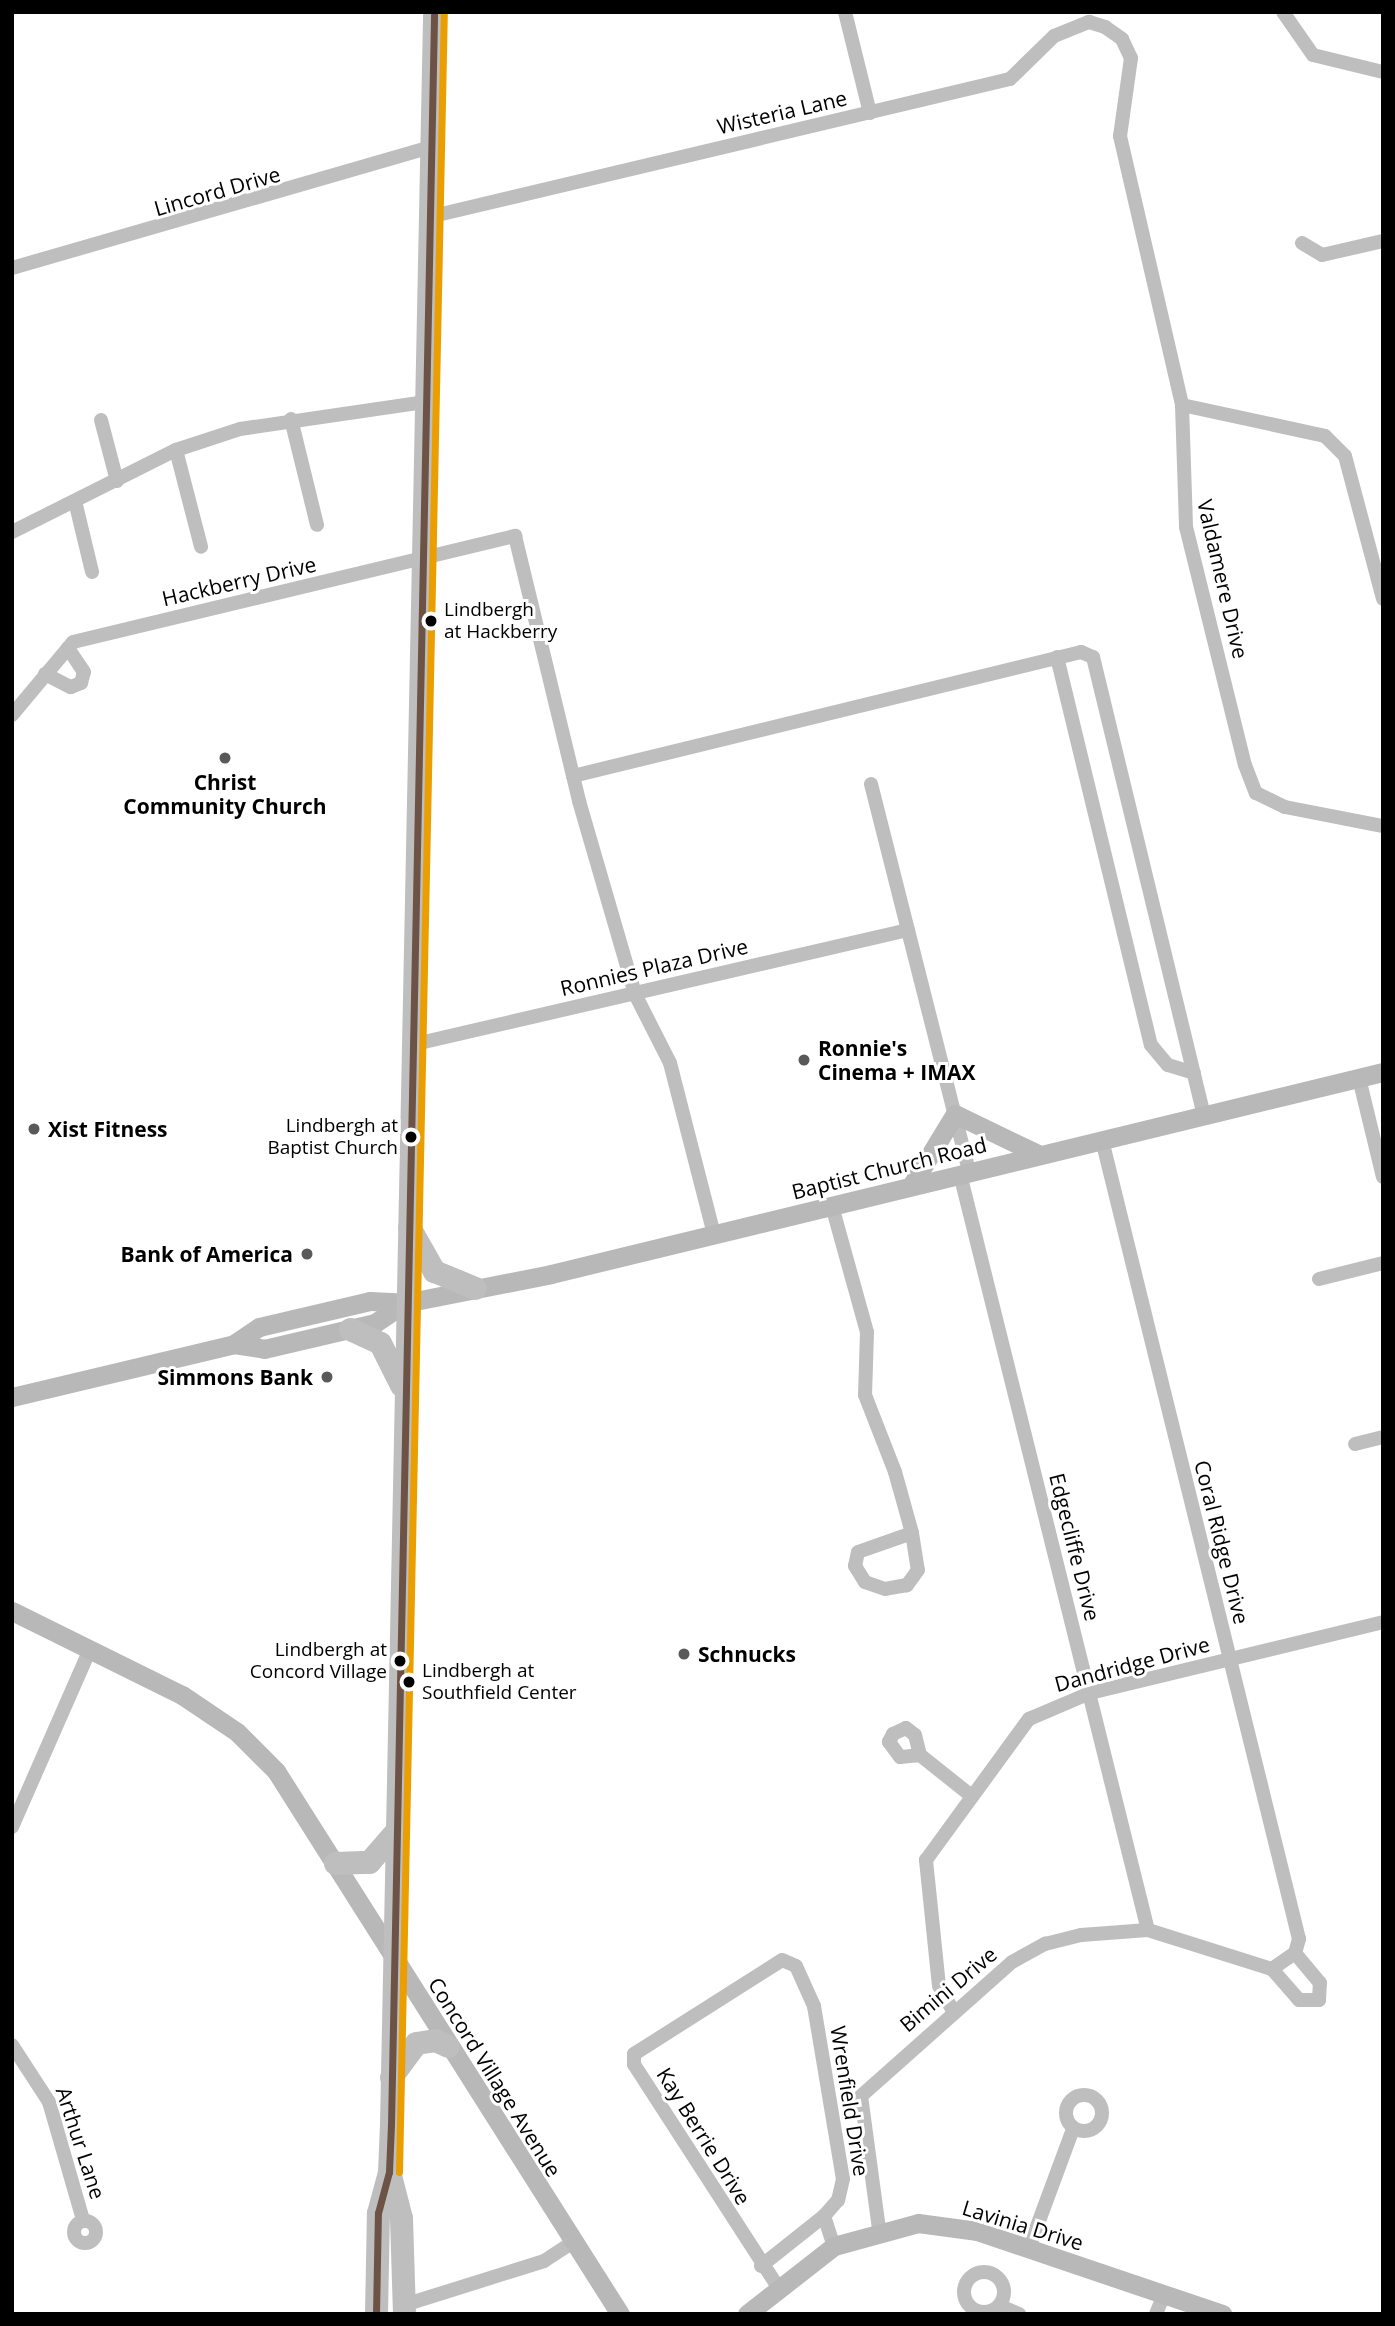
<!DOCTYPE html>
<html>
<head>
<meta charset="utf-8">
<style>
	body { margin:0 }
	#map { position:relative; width:1395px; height:2326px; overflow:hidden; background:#fff; font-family:"Open Sans",sans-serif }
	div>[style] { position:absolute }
	.street>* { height:14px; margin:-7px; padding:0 7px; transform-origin:7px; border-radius:7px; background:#bebebe }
	.street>.ring { margin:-7px; padding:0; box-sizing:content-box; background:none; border:14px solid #bebebe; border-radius:50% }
	.secondary>* { height:19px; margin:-9.5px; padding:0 9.5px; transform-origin:9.5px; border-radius:9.5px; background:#b8b8b8 }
	.primary>* { height:23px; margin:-11.5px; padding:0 11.5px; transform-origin:11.5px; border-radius:11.5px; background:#bebebe }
	.bus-1>* { height:7px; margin:-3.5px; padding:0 3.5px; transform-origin:3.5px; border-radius:3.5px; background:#6c5345 }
	.bus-2>* { height:7px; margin:-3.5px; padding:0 3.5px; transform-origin:3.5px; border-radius:3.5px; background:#eb9e00 }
	.dots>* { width:19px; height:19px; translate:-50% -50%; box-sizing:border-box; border:4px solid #fff; border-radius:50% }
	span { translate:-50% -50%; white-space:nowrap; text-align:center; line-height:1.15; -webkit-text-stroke:6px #fff; paint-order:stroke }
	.bus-label { font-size:19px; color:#000 }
	.left { translate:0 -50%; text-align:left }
	.right { translate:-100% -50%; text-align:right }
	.street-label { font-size:21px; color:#000 }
	.poi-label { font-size:21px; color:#000; font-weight:700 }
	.frame { position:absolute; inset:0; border:14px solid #000; pointer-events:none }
</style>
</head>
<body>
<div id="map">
	<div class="street">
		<i style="left:845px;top:12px;width:104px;rotate:76.1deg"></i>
		<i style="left:1283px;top:12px;width:52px;rotate:55.1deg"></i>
		<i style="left:1313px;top:55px;width:72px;rotate:13.7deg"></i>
		<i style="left:429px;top:217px;width:597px;rotate:-13.36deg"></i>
		<i style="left:1010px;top:79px;width:62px;rotate:-44.3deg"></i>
		<i style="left:1054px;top:36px;width:38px;rotate:-22deg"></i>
		<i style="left:1089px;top:22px;width:17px;rotate:17deg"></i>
		<i style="left:1105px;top:27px;width:21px;rotate:35deg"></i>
		<i style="left:1122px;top:39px;width:21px;rotate:65deg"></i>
		<i style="left:1131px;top:58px;width:79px;rotate:98deg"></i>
		<i style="left:1120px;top:136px;width:276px;rotate:77deg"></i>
		<i style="left:1182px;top:405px;width:122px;rotate:88.1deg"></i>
		<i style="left:1186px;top:527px;width:245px;rotate:76.1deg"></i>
		<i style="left:1245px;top:765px;width:30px;rotate:69deg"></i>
		<i style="left:1256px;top:793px;width:32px;rotate:26deg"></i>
		<i style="left:1285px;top:807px;width:100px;rotate:11deg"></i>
		<i style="left:1302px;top:243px;width:23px;rotate:31deg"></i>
		<i style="left:1322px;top:255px;width:63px;rotate:-12.9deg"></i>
		<i style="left:12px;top:268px;width:436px;rotate:-16.1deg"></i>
		<i style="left:1182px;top:405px;width:146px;rotate:12.2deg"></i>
		<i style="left:1325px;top:436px;width:28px;rotate:45deg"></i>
		<i style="left:1345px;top:456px;width:148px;rotate:75.1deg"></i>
		<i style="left:291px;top:419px;width:109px;rotate:76.2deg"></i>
		<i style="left:101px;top:420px;width:63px;rotate:75.3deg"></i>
		<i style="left:176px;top:450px;width:100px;rotate:75.5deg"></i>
		<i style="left:75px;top:501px;width:73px;rotate:76.5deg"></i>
		<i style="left:12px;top:532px;width:183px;rotate:-26.6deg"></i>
		<i style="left:176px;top:450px;width:67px;rotate:-18.2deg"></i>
		<i style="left:240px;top:429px;width:186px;rotate:-8.3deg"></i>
		<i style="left:1057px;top:657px;width:399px;rotate:76.4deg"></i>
		<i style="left:1151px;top:1045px;width:26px;rotate:50deg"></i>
		<i style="left:1168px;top:1065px;width:27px;rotate:17deg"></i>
		<i style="left:45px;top:674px;width:29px;rotate:27deg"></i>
		<i style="left:71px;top:687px;width:11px;rotate:-22deg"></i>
		<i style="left:81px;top:683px;width:11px;rotate:-75deg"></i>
		<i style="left:84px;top:672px;width:29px;rotate:-124deg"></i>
		<i style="left:12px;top:715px;width:95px;rotate:-50.1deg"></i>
		<i style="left:73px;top:642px;width:455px;rotate:-13.5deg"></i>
		<i style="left:515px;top:536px;width:273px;rotate:76.4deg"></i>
		<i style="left:579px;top:801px;width:201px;rotate:73.8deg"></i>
		<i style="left:635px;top:994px;width:77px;rotate:63.1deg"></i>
		<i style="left:670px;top:1063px;width:177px;rotate:75.6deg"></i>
		<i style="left:573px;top:776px;width:523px;rotate:-13.72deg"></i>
		<i style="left:1081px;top:652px;width:13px;rotate:23deg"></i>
		<i style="left:1093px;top:657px;width:472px;rotate:76.4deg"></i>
		<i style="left:871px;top:784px;width:398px;rotate:75.8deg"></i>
		<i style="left:411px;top:1045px;width:510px;rotate:-13.03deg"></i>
		<i style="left:1359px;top:1078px;width:102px;rotate:76.4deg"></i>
		<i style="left:960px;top:1174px;width:779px;rotate:76.04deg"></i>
		<i style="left:832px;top:1206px;width:131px;rotate:74.5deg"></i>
		<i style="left:867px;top:1332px;width:63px;rotate:91.8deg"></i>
		<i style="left:865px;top:1395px;width:83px;rotate:68.7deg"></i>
		<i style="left:895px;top:1472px;width:63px;rotate:74.4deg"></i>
		<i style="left:912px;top:1533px;width:37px;rotate:81deg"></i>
		<i style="left:918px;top:1570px;width:19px;rotate:126deg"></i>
		<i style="left:907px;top:1585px;width:22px;rotate:170deg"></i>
		<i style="left:885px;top:1589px;width:21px;rotate:-161deg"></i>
		<i style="left:865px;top:1582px;width:19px;rotate:-122deg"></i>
		<i style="left:855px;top:1566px;width:14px;rotate:-78deg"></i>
		<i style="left:858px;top:1552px;width:57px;rotate:-19.4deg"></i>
		<i style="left:1319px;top:1279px;width:66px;rotate:-14deg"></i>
		<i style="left:1355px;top:1444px;width:29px;rotate:-14deg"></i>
		<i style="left:920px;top:1755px;width:20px;rotate:174deg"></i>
		<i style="left:900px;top:1757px;width:19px;rotate:-126deg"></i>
		<i style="left:889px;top:1742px;width:9px;rotate:-63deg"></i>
		<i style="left:893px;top:1734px;width:14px;rotate:-25deg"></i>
		<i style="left:906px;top:1728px;width:11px;rotate:38deg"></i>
		<i style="left:915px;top:1735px;width:21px;rotate:76deg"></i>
		<i style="left:920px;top:1755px;width:63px;rotate:38.5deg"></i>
		<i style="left:12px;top:1827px;width:194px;rotate:-66.3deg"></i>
		<i style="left:1272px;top:1969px;width:41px;rotate:48.9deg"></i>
		<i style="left:1299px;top:2000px;width:20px"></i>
		<i style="left:1319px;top:2000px;width:17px;rotate:-87deg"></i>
		<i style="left:1320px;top:1983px;width:39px;rotate:-130deg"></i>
		<i style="left:952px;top:2009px;width:26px;rotate:-119deg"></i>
		<i style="left:939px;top:1986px;width:127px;rotate:-95.9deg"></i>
		<i style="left:926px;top:1860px;width:175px;rotate:-53.9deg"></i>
		<i style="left:1029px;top:1719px;width:66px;rotate:-23.1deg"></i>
		<i style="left:1090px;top:1693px;width:301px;rotate:-13.6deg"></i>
		<i style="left:12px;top:2045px;width:68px;rotate:57deg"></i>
		<i style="left:49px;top:2102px;width:123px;rotate:73.9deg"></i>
		<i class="ring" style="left:1066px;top:2095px;width:22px;height:22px"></i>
		<i class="ring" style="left:74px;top:2221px;width:8px;height:8px"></i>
		<i style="left:879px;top:2229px;width:134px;rotate:-97.7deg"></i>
		<i style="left:861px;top:2096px;width:202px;rotate:-41.6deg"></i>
		<i style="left:1012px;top:1962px;width:38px;rotate:-29deg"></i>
		<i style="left:1045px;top:1944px;width:37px;rotate:-14deg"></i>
		<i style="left:1081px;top:1935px;width:67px;rotate:-4.3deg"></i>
		<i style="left:1148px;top:1930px;width:130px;rotate:17.5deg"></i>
		<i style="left:1272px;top:1969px;width:28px;rotate:-35deg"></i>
		<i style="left:1295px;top:1953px;width:15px;rotate:-74deg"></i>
		<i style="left:1299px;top:1939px;width:823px;rotate:-103.85deg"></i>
		<i style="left:1029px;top:2248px;width:127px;rotate:-69.7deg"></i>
		<i style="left:761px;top:2266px;width:80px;rotate:-38.4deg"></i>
		<i class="ring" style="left:964px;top:2272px;width:26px;height:26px"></i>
		<i style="left:778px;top:2287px;width:265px;rotate:-122.9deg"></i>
		<i style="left:634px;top:2064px;width:10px;rotate:-90deg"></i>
		<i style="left:634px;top:2054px;width:175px;rotate:-32.4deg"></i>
		<i style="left:782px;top:1960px;width:15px;rotate:23deg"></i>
		<i style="left:796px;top:1966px;width:44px;rotate:65.8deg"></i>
		<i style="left:814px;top:2006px;width:175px;rotate:80.5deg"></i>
		<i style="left:843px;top:2179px;width:22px;rotate:103deg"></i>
		<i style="left:838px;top:2200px;width:21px;rotate:131deg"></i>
		<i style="left:824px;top:2216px;width:32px;rotate:72deg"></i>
		<i style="left:404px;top:2305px;width:147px;rotate:-17.4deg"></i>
		<i style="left:544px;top:2261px;width:35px;rotate:-33deg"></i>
		<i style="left:1000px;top:2306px;width:21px;rotate:23deg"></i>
		<i style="left:1156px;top:2314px;width:22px;rotate:-68deg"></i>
	</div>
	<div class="secondary">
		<i style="left:911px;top:1186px;width:84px;rotate:-58.6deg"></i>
		<i style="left:955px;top:1114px;width:94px;rotate:25.8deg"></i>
		<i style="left:234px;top:1344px;width:30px;rotate:9deg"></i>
		<i style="left:264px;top:1349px;width:114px;rotate:-13.2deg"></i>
		<i style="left:375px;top:1323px;width:36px;rotate:-34deg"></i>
		<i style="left:12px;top:1397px;width:228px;rotate:-13.4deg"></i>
		<i style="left:234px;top:1344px;width:30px;rotate:-34deg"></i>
		<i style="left:259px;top:1327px;width:114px;rotate:-13.2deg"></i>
		<i style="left:370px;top:1301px;width:35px;rotate:3deg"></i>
		<i style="left:405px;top:1303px;width:149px;rotate:-11.2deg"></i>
		<i style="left:551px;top:1274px;width:856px;rotate:-13.65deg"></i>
		<i style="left:12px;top:1611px;width:190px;rotate:26.3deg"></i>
		<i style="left:182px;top:1695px;width:66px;rotate:33.9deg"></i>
		<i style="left:237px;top:1732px;width:55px;rotate:45deg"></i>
		<i style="left:276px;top:1771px;width:643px;rotate:57.65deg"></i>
		<i style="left:747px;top:2314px;width:110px;rotate:-38deg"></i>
		<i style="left:834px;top:2246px;width:87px;rotate:-15.3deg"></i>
		<i style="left:918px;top:2223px;width:60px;rotate:7.7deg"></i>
		<i style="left:977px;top:2231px;width:259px;rotate:18.7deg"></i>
	</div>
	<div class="primary">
		<i style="left:409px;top:1227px;width:51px;rotate:60.4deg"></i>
		<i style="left:434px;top:1271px;width:44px;rotate:22.5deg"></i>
		<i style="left:350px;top:1329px;width:33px;rotate:25deg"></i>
		<i style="left:380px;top:1343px;width:47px;rotate:63.4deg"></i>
		<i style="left:335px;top:1863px;width:34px;rotate:-2deg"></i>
		<i style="left:369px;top:1862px;width:40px;rotate:-49deg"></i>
		<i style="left:391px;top:2077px;width:42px;rotate:-53.7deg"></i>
		<i style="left:416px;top:2043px;width:19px;rotate:-9deg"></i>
		<i style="left:435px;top:2040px;width:14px;rotate:25deg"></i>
		<i style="left:390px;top:2175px;width:44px;rotate:75.7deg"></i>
		<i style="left:401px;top:2218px;width:96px;rotate:88.2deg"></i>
		<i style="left:376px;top:2314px;width:101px;rotate:-88.9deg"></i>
		<i style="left:378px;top:2213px;width:42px;rotate:-75deg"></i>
		<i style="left:389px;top:2172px;width:48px;rotate:-87.6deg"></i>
		<i style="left:391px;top:2124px;width:2112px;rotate:-88.83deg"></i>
	</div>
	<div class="bus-1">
		<i style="left:376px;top:2314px;width:101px;rotate:-88.9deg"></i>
		<i style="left:378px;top:2213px;width:42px;rotate:-75deg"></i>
		<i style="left:389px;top:2172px;width:48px;rotate:-87.6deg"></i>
		<i style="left:391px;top:2124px;width:2112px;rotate:-88.83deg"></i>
	</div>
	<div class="bus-2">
		<i style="left:399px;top:2172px;width:2160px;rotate:-88.81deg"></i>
	</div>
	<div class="dots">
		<i style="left:431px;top:621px;background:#000"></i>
		<i style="left:225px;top:758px;background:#595959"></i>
		<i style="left:804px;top:1060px;background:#595959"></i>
		<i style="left:34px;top:1129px;background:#595959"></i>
		<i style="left:411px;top:1137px;background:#000"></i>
		<i style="left:307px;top:1254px;background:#595959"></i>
		<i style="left:327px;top:1377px;background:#595959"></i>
		<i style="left:684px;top:1654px;background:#595959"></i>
		<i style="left:400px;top:1661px;background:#000"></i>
		<i style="left:409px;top:1682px;background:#000"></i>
	</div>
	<div class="bus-label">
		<span class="left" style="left:444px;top:621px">Lindbergh<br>at Hackberry</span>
		<span class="right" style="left:398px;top:1137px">Lindbergh at<br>Baptist Church</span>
		<span class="right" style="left:387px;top:1661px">Lindbergh at<br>Concord Village</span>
		<span class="left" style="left:422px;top:1682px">Lindbergh at<br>Southfield Center</span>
	</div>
	<div class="street-label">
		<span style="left:782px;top:112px;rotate:-13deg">Wisteria Lane</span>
		<span style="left:217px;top:191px;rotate:-16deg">Lincord Drive</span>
		<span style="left:1223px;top:579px;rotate:77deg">Valdamere Drive</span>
		<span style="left:239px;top:581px;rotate:-13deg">Hackberry Drive</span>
		<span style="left:654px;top:967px;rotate:-13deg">Ronnies Plaza Drive</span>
		<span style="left:889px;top:1168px;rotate:-14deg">Baptist Church Road</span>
		<span style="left:1222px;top:1542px;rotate:76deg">Coral Ridge Drive</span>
		<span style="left:1075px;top:1547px;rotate:76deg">Edgecliffe Drive</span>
		<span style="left:1132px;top:1664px;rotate:-15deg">Dandridge Drive</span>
		<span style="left:948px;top:1989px;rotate:-40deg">Bimini Drive</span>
		<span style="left:495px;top:2077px;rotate:58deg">Concord Village Avenue</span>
		<span style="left:850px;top:2101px;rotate:81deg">Wrenfield Drive</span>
		<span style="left:704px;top:2136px;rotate:58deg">Kay Berrie Drive</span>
		<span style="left:81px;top:2143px;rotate:72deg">Arthur Lane</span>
		<span style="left:1023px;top:2225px;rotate:17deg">Lavinia Drive</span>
	</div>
	<div class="poi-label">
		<span style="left:225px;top:794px">Christ<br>Community Church</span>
		<span class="left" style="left:818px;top:1060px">Ronnie's<br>Cinema + IMAX</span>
		<span class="left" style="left:48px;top:1129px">Xist Fitness</span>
		<span class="right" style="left:293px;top:1254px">Bank of America</span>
		<span class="right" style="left:313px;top:1377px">Simmons Bank</span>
		<span class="left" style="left:698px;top:1654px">Schnucks</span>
	</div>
	<div class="frame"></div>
</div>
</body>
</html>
